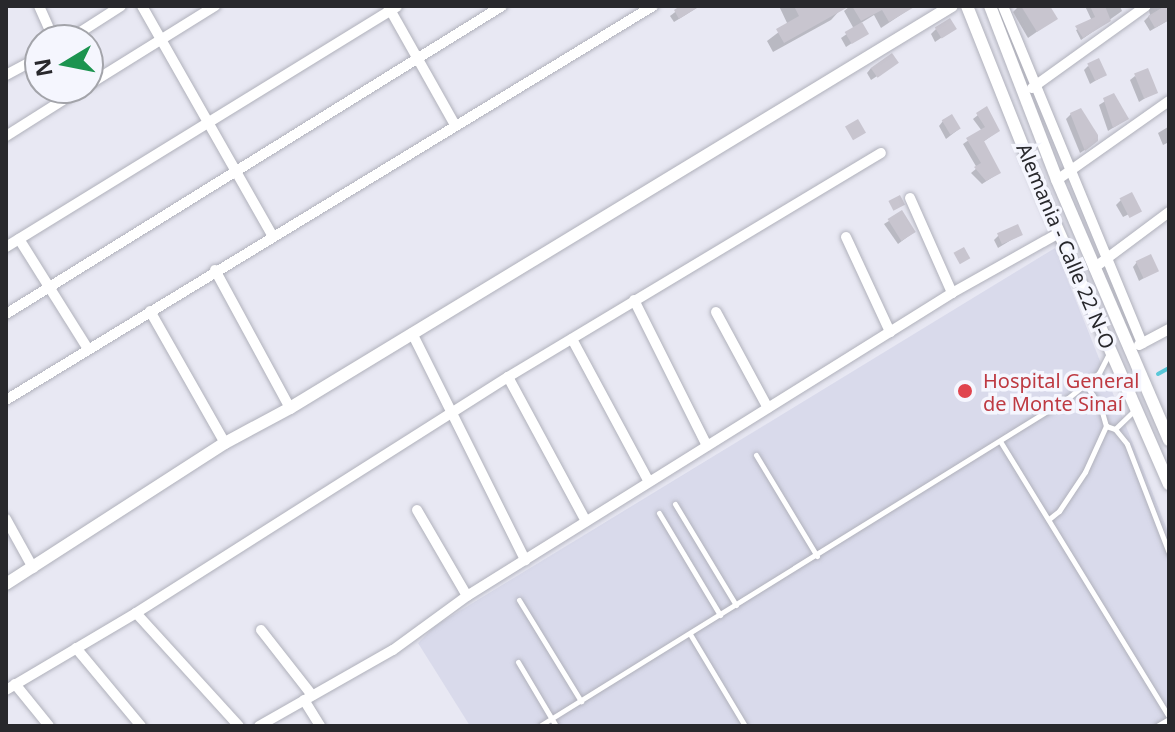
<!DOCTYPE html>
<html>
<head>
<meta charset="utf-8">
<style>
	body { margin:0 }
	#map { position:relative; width:1175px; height:732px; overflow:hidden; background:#e8e8f3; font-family:"Noto Sans",sans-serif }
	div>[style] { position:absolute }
	.built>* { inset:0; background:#d9daeb }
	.shadow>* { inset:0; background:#0003 }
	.stream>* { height:4px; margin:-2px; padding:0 2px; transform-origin:2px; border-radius:2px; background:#5ac8d9 }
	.building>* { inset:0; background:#c8c5cf; transform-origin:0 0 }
	.roads { filter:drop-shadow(0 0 2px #b0b1bb) drop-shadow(0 0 2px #b0b1bb) }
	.service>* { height:5px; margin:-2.5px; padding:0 2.5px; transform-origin:2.5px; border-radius:2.5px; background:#fff }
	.minor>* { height:10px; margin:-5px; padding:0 5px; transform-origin:5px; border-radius:5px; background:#fff }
	.tertiary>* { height:12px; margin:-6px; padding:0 6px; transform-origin:6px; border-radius:6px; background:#fff }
	.dots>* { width:22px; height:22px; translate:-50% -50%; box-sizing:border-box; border:4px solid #f5f6fe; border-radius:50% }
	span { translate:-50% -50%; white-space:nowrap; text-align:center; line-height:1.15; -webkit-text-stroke:7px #f5f6fe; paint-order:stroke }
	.street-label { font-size:20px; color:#28282c }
	.health-label { font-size:20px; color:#be3a42 }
	.left { translate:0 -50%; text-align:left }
	.frame { position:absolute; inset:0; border:8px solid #28282c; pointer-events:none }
	.north { position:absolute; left:24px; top:24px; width:80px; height:80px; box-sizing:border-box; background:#f5f6fe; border:2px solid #a3a4aa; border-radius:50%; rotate:260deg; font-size:22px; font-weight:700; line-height:32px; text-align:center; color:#28282c }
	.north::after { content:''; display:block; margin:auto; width:28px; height:36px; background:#1c9450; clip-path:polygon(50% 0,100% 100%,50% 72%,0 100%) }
</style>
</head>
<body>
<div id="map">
	<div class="built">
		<i style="clip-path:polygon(1055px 248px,1169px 534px,1169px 726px,470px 726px,418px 643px,435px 626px)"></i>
	</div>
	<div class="shadow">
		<i style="clip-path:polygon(683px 6px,700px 6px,674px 22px,670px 16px)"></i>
		<i style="clip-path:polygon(779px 6px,840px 6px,841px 9px,831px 20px,773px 52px,767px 41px,788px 25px)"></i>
		<i style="clip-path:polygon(850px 6px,914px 6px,881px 28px,874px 15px,861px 23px,867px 33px,846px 47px,841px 38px,854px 29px,844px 11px)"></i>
		<i style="clip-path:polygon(1019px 6px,1048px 6px,1055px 19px,1028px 38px,1013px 12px)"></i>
		<i style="clip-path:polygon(1085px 6px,1120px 6px,1122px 11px,1081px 40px,1076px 30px,1092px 21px)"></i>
		<i style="clip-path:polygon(1148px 6px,1169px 6px,1169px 20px,1150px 31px,1144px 21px,1150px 15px)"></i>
		<i style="clip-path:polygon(936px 29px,954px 29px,935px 42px,931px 34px)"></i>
		<i style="clip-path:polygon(1088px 66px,1105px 75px,1090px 84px,1084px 70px)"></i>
		<i style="clip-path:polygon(891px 67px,871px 80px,867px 73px,871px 68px)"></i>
		<i style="clip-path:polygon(1135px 76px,1155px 92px,1139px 102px,1130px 80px)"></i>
		<i style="clip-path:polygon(1113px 96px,1127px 119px,1108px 131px,1099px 105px)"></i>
		<i style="clip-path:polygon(1071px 114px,1091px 146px,1080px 153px,1066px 119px)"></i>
		<i style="clip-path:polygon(978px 115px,998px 131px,983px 142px,999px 173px,982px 184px,971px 173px,977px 168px,963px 144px,982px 131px,973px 119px)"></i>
		<i style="clip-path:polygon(943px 121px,959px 129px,946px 139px,939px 126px)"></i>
		<i style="clip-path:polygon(1168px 127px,1169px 142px,1163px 145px,1158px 133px)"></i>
		<i style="clip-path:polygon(1121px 200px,1133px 212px,1123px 217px,1116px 205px)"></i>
		<i style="clip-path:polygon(902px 213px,910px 235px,898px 244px,884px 224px)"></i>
		<i style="clip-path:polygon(1021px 234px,998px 248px,994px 240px,998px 236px)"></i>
		<i style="clip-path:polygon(1137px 262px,1156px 271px,1139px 281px,1133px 267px)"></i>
	</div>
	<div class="stream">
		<i style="left:1158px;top:374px;width:13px;rotate:-29deg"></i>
	</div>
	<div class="building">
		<i style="clip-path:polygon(680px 6px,700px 6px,679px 19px,674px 10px)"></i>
		<i style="clip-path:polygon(794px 6px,850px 6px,784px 43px,776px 29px,799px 16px)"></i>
		<i style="clip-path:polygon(852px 6px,916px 6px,889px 22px,882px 10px,861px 21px)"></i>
		<i style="clip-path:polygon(1021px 6px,1050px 6px,1058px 19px,1037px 32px)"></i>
		<i style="clip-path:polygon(1090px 6px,1105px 6px,1111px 21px,1083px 38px,1075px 26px,1095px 17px)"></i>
		<i style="clip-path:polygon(1165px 6px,1169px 6px,1169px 20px,1155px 28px,1148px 16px)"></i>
		<i style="left:950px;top:18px;width:13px;height:18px;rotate:58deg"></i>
		<i style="left:862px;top:22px;width:14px;height:20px;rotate:60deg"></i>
		<i style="left:892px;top:53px;width:12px;height:26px;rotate:55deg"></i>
		<i style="left:1099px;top:58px;width:19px;height:13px;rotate:65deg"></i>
		<i style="left:1148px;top:68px;width:27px;height:15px;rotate:68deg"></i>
		<i style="clip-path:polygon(1114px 93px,1129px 119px,1113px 128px,1103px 98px)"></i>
		<i style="clip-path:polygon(987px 106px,1000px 131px,984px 141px,1001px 173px,986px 181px,974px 167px,981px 163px,966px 138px,985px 127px,976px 113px)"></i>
		<i style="clip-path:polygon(1081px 108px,1098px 135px,1098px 141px,1085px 151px,1070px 113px)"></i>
		<i style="left:952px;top:114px;width:17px;height:12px;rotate:59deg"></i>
		<i style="left:858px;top:119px;width:16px;height:15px;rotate:60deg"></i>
		<i style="left:1132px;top:192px;width:22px;height:14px;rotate:63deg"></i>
		<i style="left:900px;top:195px;width:11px;height:13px;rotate:63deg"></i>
		<i style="left:902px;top:210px;width:26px;height:17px;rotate:58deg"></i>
		<i style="left:1018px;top:224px;width:12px;height:23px;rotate:66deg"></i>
		<i style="left:964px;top:247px;width:13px;height:12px;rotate:61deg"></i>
		<i style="left:1151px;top:254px;width:19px;height:17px;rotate:65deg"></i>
	</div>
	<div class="roads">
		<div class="service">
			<i style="left:1106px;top:426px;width:9px;rotate:18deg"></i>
			<i style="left:1115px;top:429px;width:19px;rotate:51deg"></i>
			<i style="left:1127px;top:444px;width:117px;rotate:68.9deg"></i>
			<i style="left:1115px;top:429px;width:28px;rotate:-44deg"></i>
			<i style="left:1000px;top:441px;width:324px;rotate:58.5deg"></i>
			<i style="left:756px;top:455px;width:118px;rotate:58.9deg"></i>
			<i style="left:675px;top:504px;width:118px;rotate:58.9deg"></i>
			<i style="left:659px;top:513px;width:119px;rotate:59.1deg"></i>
			<i style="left:1049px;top:519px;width:13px;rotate:-39deg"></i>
			<i style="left:1059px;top:511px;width:47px;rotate:-56.3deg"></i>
			<i style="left:1085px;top:472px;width:51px;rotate:-65.5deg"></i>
			<i style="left:1106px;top:426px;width:19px;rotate:-106deg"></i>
			<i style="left:1101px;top:408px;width:27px;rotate:-123deg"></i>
			<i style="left:519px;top:600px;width:119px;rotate:58.5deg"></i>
			<i style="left:690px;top:634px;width:107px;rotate:59.1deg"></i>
			<i style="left:518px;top:662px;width:74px;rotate:59.3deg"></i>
			<i style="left:541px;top:725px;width:620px;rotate:-31.82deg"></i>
			<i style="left:1068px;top:398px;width:40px;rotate:-39deg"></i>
			<i style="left:1099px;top:373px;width:22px;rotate:-63deg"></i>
			<i style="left:1157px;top:726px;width:14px;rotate:-30deg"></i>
		</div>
		<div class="minor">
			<i style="left:39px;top:6px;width:37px;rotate:66deg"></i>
			<i style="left:142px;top:6px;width:263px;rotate:60.4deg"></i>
			<i style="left:388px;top:6px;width:137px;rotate:60.6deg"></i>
			<i style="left:1003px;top:6px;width:365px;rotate:67.6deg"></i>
			<i style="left:68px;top:40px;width:63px;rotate:-32.7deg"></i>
			<i style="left:6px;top:75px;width:38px;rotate:-28deg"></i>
			<i style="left:88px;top:85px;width:150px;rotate:-31.9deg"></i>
			<i style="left:1032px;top:88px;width:140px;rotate:-35.7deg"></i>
			<i style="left:6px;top:136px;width:90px;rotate:-32.3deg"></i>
			<i style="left:1057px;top:180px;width:137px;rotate:-35.2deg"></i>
			<i style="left:910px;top:198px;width:104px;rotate:66.1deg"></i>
			<i style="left:846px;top:237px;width:105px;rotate:65.1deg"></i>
			<i style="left:19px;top:239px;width:130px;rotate:57.9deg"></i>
			<i style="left:6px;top:247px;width:459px;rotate:-31.6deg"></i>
			<i style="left:1094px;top:268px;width:94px;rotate:-36.7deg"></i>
			<i style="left:215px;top:270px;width:157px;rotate:61.5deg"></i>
			<i style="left:634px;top:300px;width:163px;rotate:63.4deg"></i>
			<i style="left:150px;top:311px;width:152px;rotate:60.4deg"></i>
			<i style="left:716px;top:312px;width:109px;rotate:61.6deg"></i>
			<i style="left:6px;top:314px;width:584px;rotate:-31.84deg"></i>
			<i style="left:412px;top:333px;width:254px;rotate:63.5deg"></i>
			<i style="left:572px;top:339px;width:162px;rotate:61.7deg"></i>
			<i style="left:1139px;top:345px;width:34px;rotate:-28deg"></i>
			<i style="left:508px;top:377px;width:164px;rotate:61.6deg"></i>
			<i style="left:6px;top:400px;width:758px;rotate:-31.34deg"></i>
			<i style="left:417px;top:510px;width:99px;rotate:59.8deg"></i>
			<i style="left:6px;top:519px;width:56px;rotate:61.1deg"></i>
			<i style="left:136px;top:613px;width:153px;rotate:47.7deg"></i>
			<i style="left:261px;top:630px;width:83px;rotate:51.9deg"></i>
			<i style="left:76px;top:648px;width:102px;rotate:50.2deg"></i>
			<i style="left:15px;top:684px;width:54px;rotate:51deg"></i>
			<i style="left:6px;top:690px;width:151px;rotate:-30.6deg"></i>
			<i style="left:136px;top:613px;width:441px;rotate:-32.4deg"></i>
			<i style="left:508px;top:377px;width:435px;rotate:-31deg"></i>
			<i style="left:304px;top:700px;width:31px;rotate:58deg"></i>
			<i style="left:259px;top:726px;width:154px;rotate:-29.6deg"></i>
			<i style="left:393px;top:650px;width:92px;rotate:-36.1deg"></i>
			<i style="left:467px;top:596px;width:572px;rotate:-31.99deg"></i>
			<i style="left:952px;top:293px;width:123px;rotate:-29.3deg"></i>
		</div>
		<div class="tertiary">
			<i style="left:967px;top:6px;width:197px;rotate:68.3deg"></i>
			<i style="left:1040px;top:189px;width:322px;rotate:66.4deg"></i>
			<i style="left:990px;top:6px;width:186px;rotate:68.9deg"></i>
			<i style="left:1057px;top:180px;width:283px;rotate:66.7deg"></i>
			<i style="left:6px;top:584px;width:260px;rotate:-32.8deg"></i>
			<i style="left:225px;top:443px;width:74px;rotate:-28.3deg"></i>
			<i style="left:290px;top:408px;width:774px;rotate:-31.27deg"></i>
		</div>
	</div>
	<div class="dots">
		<i style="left:965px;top:391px;background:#e0444e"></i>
	</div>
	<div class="street-label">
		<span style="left:1066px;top:246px;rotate:67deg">Alemania - Calle 22 N-O</span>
	</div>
	<div class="health-label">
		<span class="left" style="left:983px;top:392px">Hospital General<br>de Monte Sinaí</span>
	</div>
	<div class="frame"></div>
	<div class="north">N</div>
</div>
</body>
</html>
